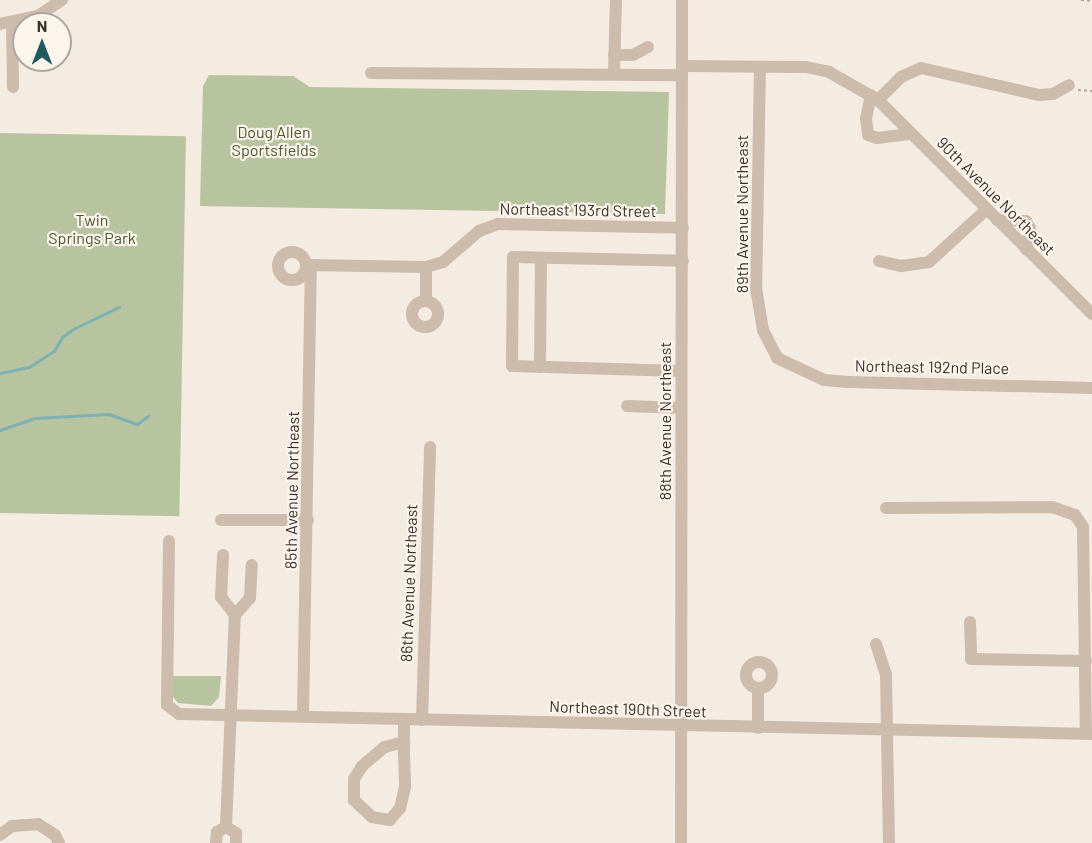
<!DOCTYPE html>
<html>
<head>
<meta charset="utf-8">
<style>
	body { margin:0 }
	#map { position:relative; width:1092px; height:843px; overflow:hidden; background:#f4ebe1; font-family:Barlow,sans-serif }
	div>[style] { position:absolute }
	.green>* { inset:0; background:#b8c4a0; transform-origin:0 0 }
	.stream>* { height:3px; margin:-1.5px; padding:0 1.5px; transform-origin:1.5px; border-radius:1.5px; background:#7fb0b2 }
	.path>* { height:1.5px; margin-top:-0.75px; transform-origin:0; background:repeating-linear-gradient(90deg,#b9a596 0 3px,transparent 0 6px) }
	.minor>* { height:12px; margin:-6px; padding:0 6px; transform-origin:6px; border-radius:6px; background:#cdbbac }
	.minor>.ring { margin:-6px; padding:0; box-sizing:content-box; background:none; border:12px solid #cdbbac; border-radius:50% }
	span { translate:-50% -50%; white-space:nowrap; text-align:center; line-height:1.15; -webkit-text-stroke:4.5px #fbf5ee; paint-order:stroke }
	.park-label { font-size:16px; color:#4a5a2e }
	.street-label { font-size:16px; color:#3b302b }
	.north { position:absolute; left:12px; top:12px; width:60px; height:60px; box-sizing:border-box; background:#fbf5ee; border:2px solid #aea6a0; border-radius:50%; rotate:0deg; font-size:16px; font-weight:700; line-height:24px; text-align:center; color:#3b302b }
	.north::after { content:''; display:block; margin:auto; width:21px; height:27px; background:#1f5a5e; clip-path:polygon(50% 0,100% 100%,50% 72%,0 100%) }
</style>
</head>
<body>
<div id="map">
	<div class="green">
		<i style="clip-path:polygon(209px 75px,293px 76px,310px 87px,669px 92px,665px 214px,200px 206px,203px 86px)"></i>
		<i style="left:0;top:133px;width:186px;height:380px;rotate:1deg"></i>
		<i style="clip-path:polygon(173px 676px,221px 676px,219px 697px,211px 706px,178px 703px,173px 697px)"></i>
	</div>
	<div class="stream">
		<i style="left:0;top:373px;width:30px;rotate:-12deg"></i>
		<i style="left:29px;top:367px;width:30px;rotate:-33deg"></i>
		<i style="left:54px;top:351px;width:16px;rotate:-60deg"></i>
		<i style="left:62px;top:337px;width:16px;rotate:-35deg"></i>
		<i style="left:75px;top:328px;width:49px;rotate:-25.5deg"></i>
		<i style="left:0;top:430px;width:36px;rotate:-19deg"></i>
		<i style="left:34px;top:418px;width:75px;rotate:-3.1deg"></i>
		<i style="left:109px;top:414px;width:30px;rotate:20deg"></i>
		<i style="left:137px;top:424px;width:14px;rotate:-36deg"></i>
	</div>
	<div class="path">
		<i style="left:1081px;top:0;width:11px;rotate:5deg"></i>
		<i style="left:1078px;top:90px;width:14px;rotate:4deg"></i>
	</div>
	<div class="minor">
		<i style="left:12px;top:23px;width:64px;rotate:89.1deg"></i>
		<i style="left:0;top:24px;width:39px;rotate:-12deg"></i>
		<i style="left:38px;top:16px;width:29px;rotate:-34deg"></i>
		<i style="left:614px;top:55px;width:19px"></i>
		<i style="left:633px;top:55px;width:17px;rotate:-28deg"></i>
		<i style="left:682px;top:66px;width:124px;rotate:0.5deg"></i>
		<i style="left:806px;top:67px;width:24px;rotate:12deg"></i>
		<i style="left:829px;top:72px;width:56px;rotate:29.7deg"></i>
		<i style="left:878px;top:100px;width:33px;rotate:-45deg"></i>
		<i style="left:901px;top:77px;width:22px;rotate:-24deg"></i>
		<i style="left:921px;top:68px;width:121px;rotate:12.9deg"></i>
		<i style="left:1039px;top:95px;width:14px;rotate:-4deg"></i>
		<i style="left:1053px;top:94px;width:18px;rotate:-29deg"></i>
		<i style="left:760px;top:67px;width:221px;rotate:91deg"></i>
		<i style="left:756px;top:288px;width:43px;rotate:80.5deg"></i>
		<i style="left:763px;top:330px;width:31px;rotate:63deg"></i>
		<i style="left:777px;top:358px;width:52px;rotate:25.1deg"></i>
		<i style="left:824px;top:380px;width:24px;rotate:5deg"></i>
		<i style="left:848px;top:382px;width:244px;rotate:1.4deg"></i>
		<i style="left:371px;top:73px;width:311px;rotate:0.4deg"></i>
		<i style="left:614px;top:74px;width:74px;rotate:-88.5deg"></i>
		<i style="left:871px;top:95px;width:24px;rotate:102deg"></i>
		<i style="left:866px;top:118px;width:17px;rotate:83deg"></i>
		<i style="left:868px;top:135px;width:9px;rotate:18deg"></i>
		<i style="left:877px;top:138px;width:34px;rotate:-7deg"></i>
		<i style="left:878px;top:100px;width:303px;rotate:45deg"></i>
		<i style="left:997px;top:220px;width:29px;rotate:2deg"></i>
		<i style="left:1026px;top:221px;width:8px;rotate:60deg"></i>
		<i style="left:1030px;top:228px;width:22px;rotate:100deg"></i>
		<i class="ring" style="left:278px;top:252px;width:16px;height:16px"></i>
		<i style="left:879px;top:261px;width:23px;rotate:13deg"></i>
		<i style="left:901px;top:266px;width:28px;rotate:-8deg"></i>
		<i style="left:929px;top:262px;width:77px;rotate:-42.4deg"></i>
		<i style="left:306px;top:265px;width:120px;rotate:1deg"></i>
		<i style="left:426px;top:267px;width:18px;rotate:-16deg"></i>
		<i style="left:443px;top:262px;width:48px;rotate:-40.7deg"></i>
		<i style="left:479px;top:231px;width:20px;rotate:-20deg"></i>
		<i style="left:498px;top:224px;width:185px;rotate:1.2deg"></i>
		<i style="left:426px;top:301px;width:34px;rotate:-90deg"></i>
		<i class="ring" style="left:412px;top:301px;width:14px;height:14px"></i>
		<i style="left:540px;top:367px;width:109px;rotate:-89.5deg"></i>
		<i style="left:681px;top:371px;width:169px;rotate:-178.3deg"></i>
		<i style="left:512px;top:366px;width:109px;rotate:-89.5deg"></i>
		<i style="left:513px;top:257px;width:170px;rotate:1.3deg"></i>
		<i style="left:627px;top:406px;width:54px;rotate:2.1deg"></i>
		<i style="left:886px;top:508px;width:166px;rotate:-0.3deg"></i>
		<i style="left:1052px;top:507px;width:24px;rotate:19deg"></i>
		<i style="left:1075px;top:515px;width:14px;rotate:56deg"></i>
		<i style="left:1083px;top:527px;width:206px;rotate:89.2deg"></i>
		<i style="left:221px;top:520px;width:87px"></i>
		<i style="left:169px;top:541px;width:164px;rotate:90.7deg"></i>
		<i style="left:167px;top:705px;width:15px;rotate:37deg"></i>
		<i style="left:179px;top:714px;width:913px;rotate:1.25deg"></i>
		<i style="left:223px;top:555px;width:42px;rotate:92.7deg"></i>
		<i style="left:221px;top:597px;width:23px;rotate:52deg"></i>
		<i style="left:235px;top:615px;width:23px;rotate:-49deg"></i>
		<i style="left:250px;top:598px;width:33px;rotate:-87deg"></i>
		<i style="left:970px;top:622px;width:37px;rotate:88deg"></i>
		<i style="left:971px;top:659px;width:115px;rotate:1deg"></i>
		<i style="left:876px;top:644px;width:32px;rotate:72deg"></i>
		<i style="left:886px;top:674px;width:169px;rotate:89deg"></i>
		<i class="ring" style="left:746px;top:662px;width:14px;height:14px"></i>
		<i style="left:303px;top:716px;width:451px;rotate:-89deg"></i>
		<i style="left:404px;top:719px;width:34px;rotate:90deg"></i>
		<i style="left:404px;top:753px;width:34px;rotate:88deg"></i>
		<i style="left:405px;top:787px;width:22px;rotate:103deg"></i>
		<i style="left:400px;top:808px;width:16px;rotate:130deg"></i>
		<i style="left:390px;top:820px;width:18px;rotate:-171deg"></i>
		<i style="left:372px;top:817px;width:25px;rotate:-137deg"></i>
		<i style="left:354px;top:800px;width:21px;rotate:-90deg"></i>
		<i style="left:354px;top:779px;width:15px;rotate:-58deg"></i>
		<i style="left:362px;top:766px;width:30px;rotate:-40deg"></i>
		<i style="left:385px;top:747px;width:20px;rotate:-15deg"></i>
		<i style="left:422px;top:720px;width:273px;rotate:-88.3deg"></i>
		<i style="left:758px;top:728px;width:40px;rotate:-90deg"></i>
		<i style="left:226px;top:827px;width:212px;rotate:-87.6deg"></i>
		<i style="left:0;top:835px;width:15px;rotate:-37deg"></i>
		<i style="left:12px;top:826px;width:26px;rotate:-4deg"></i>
		<i style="left:38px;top:824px;width:20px;rotate:33deg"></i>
		<i style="left:55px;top:835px;width:9px;rotate:63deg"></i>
		<i style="left:216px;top:843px;width:11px;rotate:-85deg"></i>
		<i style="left:217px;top:832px;width:10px;rotate:-29deg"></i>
		<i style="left:226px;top:827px;width:12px;rotate:31deg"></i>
		<i style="left:236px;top:833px;width:10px;rotate:90deg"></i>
		<i style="left:681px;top:843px;width:843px;rotate:-89.93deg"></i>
	</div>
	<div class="park-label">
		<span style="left:274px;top:141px">Doug Allen<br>Sportsfields</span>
		<span style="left:92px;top:229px">Twin<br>Springs Park</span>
	</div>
	<div class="street-label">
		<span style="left:996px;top:196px;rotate:45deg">90th Avenue Northeast</span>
		<span style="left:578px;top:210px;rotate:1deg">Northeast 193rd Street</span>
		<span style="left:742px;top:214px;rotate:-90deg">89th Avenue Northeast</span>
		<span style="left:932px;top:367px;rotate:1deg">Northeast 192nd Place</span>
		<span style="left:665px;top:421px;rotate:-90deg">88th Avenue Northeast</span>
		<span style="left:292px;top:490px;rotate:-89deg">85th Avenue Northeast</span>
		<span style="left:409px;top:583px;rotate:-88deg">86th Avenue Northeast</span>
		<span style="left:628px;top:709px;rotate:2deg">Northeast 190th Street</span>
	</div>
	<div class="north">N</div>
</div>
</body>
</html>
